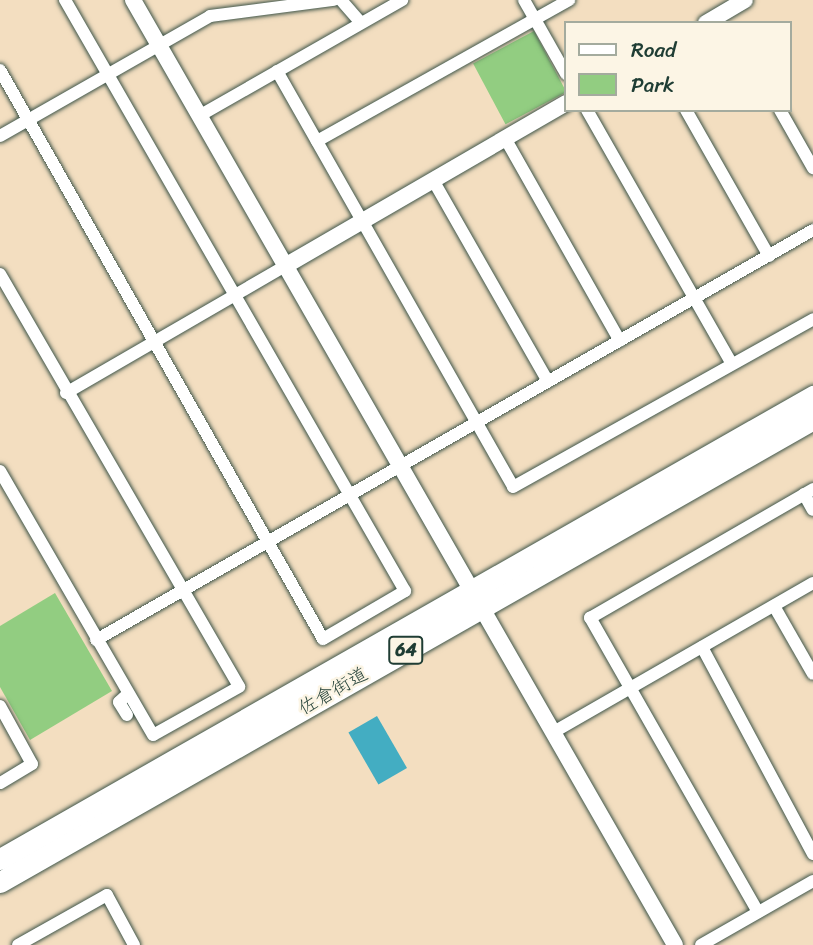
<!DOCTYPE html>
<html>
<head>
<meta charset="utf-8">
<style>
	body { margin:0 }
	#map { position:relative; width:813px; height:945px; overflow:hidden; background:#f3dec0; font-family:Sriracha,"Klee One",sans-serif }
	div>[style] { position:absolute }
	.green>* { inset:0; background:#92cd81; transform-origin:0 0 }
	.water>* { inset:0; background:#43adc2; transform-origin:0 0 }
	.roads { filter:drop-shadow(0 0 2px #3f5549) drop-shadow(0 0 2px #3f5549) }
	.minor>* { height:12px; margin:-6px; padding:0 6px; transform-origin:6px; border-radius:6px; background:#fff }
	.tertiary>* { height:16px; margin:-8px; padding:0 8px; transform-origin:8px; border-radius:8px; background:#fff }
	.primary>* { height:21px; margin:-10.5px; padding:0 10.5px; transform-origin:10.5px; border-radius:10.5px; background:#fff }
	span { translate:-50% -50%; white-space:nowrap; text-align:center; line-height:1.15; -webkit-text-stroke:5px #fcf5e5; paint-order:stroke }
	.shield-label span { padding:2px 5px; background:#fcf5e5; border:2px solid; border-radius:5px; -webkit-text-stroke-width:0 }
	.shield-label { font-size:18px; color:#1f3d34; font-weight:700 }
	.street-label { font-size:19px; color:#1f3d34 }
	.legend { position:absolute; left:564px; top:21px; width:228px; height:91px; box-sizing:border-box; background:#fcf5e5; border:2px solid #a4ab9e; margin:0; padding:9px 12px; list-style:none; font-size:21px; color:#1f3d34 }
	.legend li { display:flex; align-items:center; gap:14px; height:35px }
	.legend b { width:35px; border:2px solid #a4ab9e }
</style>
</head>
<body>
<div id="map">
	<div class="green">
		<i style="left:534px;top:31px;width:69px;height:69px;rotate:62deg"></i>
		<i style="clip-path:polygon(55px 593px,112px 691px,30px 740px,0 687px,0 626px)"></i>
	</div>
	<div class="water">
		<i style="left:377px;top:716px;width:60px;height:33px;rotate:60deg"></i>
	</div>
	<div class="roads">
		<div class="minor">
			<i style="left:341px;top:0;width:30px;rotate:49deg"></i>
			<i style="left:524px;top:0;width:85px;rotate:60.4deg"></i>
			<i style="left:0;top:70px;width:654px;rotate:60.42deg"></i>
			<i style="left:323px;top:639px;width:95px;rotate:-30.3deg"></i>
			<i style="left:405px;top:591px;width:682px;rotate:-119.91deg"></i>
			<i style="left:277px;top:71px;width:478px;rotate:60.4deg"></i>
			<i style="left:513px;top:487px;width:344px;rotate:-29.2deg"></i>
			<i style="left:587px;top:110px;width:292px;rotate:60.3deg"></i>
			<i style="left:686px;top:110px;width:168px;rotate:60.4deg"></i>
			<i style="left:780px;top:110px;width:67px;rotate:60.4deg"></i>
			<i style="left:199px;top:116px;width:234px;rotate:-29.7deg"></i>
			<i style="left:0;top:136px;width:242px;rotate:-29.7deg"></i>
			<i style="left:210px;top:16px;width:125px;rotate:-7.4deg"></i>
			<i style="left:505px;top:138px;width:233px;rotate:60.5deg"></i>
			<i style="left:317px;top:141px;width:289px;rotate:-29.2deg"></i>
			<i style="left:433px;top:180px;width:232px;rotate:60.3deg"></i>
			<i style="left:0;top:274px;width:477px;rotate:59.9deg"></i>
			<i style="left:239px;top:687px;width:98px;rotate:150.8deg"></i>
			<i style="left:153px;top:735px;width:305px;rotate:-120.1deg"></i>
			<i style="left:66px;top:393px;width:253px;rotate:-30.1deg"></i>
			<i style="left:804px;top:494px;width:18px;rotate:61deg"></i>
			<i style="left:774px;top:606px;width:78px;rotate:60.2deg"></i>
			<i style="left:96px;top:640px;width:826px;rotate:-29.76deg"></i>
			<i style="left:702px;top:647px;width:235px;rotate:61.8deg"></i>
			<i style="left:0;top:706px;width:66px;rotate:61.1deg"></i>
			<i style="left:32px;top:764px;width:37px;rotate:149deg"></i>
			<i style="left:127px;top:715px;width:15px;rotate:-122deg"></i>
			<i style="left:119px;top:702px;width:12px;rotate:-42deg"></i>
			<i style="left:552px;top:733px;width:301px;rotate:-29.9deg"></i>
			<i style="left:758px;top:912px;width:339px;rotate:-119.7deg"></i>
			<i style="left:590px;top:618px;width:258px;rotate:-30deg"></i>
			<i style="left:18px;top:945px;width:102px;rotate:-29.3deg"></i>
			<i style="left:107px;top:895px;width:57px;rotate:61.6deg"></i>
			<i style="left:701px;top:945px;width:129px;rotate:-29.7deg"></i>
		</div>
		<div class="tertiary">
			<i style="left:133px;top:0;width:1089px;rotate:60.16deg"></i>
			<i style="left:706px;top:23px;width:45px;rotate:-30.5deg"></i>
			<i style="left:285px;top:266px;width:325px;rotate:-30.1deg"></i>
		</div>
		<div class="primary">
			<i style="left:0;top:859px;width:936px;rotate:-29.66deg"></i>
			<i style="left:0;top:882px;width:936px;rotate:-29.66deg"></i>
		</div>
	</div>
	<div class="shield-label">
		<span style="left:406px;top:650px">64</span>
	</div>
	<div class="street-label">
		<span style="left:333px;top:691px;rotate:-30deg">佐倉街道</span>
	</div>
	<ul class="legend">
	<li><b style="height:9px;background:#fff"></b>Road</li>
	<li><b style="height:19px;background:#92cd81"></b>Park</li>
	</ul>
</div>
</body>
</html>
